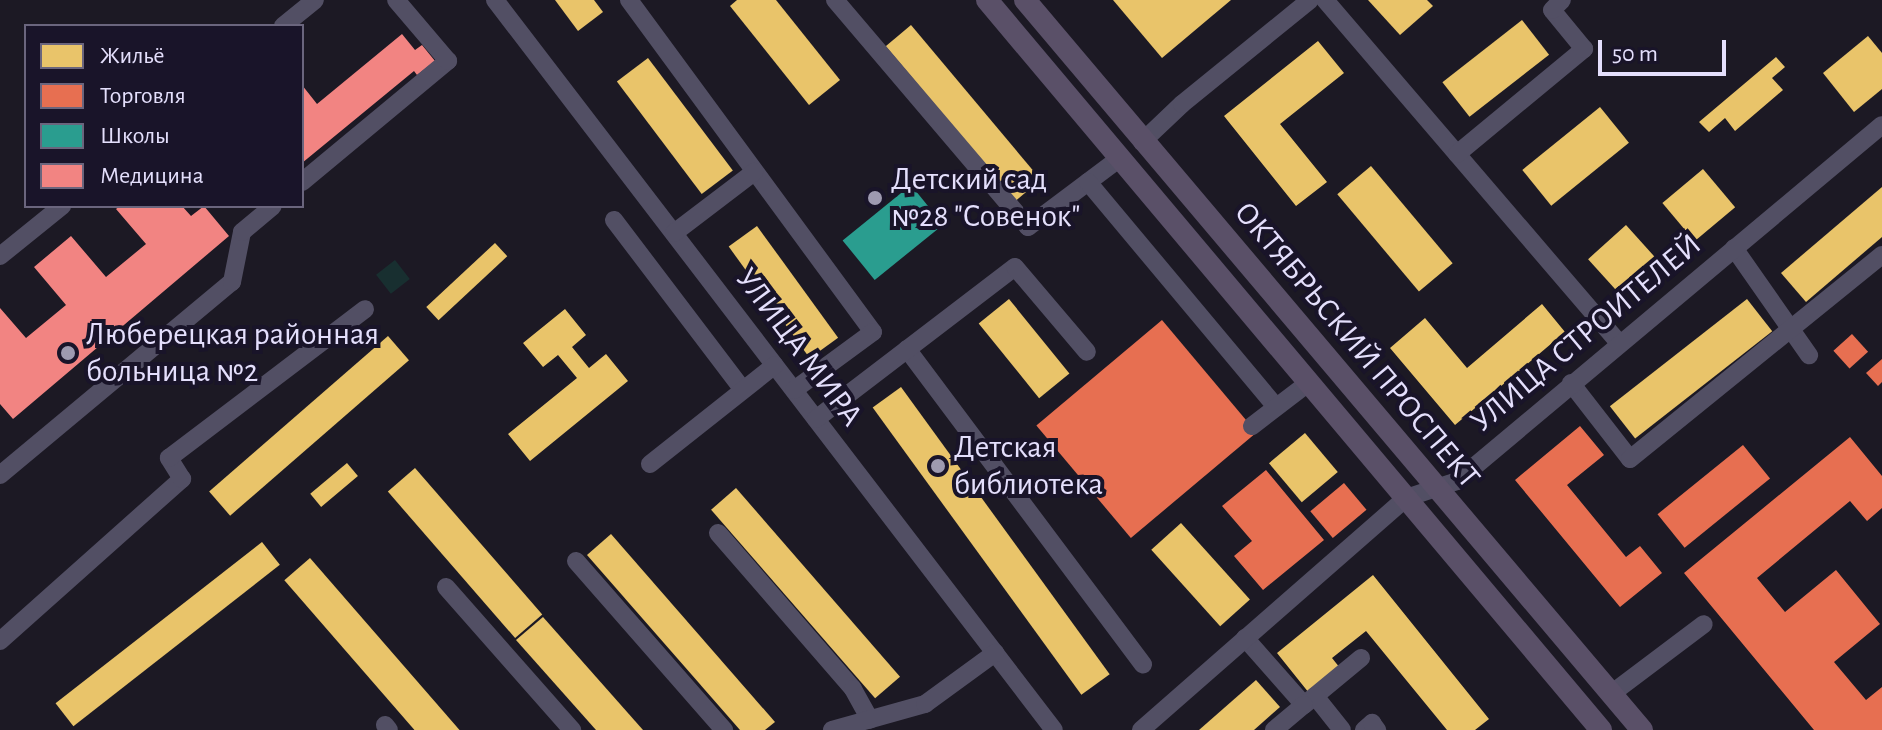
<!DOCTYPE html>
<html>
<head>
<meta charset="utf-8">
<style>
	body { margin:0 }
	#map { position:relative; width:1882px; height:730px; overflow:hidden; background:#1c1924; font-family:"Alegreya Sans",sans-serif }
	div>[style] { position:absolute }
	.green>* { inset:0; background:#182f30; transform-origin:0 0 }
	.homes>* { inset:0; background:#e9c46a; transform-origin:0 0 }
	.shops>* { inset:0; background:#e76f51; transform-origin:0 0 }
	.schools>* { inset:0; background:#2a9d8f; transform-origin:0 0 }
	.health>* { inset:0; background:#f28482 }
	.minor>* { height:18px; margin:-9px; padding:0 9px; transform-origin:9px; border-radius:9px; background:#524f64 }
	.major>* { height:22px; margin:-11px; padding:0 11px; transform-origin:11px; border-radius:11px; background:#5a5068 }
	.dots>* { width:22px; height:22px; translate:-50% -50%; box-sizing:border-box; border:4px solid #191429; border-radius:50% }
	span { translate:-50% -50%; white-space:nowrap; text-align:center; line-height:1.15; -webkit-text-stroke:8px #191429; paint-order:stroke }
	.poi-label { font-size:32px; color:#e4dffc }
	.left { translate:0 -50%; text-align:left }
	.street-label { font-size:32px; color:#e4dffc }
	.legend { position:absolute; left:24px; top:24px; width:280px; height:184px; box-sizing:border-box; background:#191429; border:2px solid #6a657d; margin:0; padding:10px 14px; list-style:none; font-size:24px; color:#e4dffc }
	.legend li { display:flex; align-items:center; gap:16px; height:40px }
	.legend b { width:40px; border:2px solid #6a657d }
	.scale { position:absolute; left:1598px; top:40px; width:128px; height:36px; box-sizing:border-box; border:4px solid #e4dffc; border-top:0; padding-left:10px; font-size:24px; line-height:28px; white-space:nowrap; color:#e4dffc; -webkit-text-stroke:6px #191429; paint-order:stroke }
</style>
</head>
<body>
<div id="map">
	<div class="green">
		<i style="left:395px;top:260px;width:24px;height:24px;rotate:52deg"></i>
	</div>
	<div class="homes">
		<i style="clip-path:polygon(555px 0,594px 0,603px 12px,578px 31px)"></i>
		<i style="clip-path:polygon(737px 0,776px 0,840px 80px,809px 105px,730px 6px)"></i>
		<i style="clip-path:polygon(1113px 0,1231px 0,1162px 58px)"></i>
		<i style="clip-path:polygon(1368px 0,1427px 0,1433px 6px,1400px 35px)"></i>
		<i style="left:1522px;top:20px;width:44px;height:101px;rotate:52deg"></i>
		<i style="left:911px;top:25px;width:202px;height:33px;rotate:50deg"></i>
		<i style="clip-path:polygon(1868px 36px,1882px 53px,1882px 89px,1854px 112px,1823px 73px)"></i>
		<i style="clip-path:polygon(1318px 41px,1344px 73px,1280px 124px,1327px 182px,1296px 206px,1224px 116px)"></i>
		<i style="clip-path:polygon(1776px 57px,1785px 67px,1772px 78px,1783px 90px,1735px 131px,1725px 118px,1709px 132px,1699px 122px)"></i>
		<i style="left:648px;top:58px;width:141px;height:39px;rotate:53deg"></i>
		<i style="left:1600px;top:107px;width:46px;height:100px;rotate:51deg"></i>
		<i style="left:1371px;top:166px;width:127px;height:44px;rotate:50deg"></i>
		<i style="left:1703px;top:169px;width:50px;height:53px;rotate:50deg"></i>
		<i style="clip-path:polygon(1882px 187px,1882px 237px,1806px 302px,1781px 273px)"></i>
		<i style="left:1626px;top:225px;width:46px;height:51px;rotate:48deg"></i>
		<i style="left:757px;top:226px;width:138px;height:35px;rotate:54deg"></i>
		<i style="left:495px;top:243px;width:18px;height:94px;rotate:47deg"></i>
		<i style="left:1009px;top:299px;width:96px;height:39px;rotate:51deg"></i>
		<i style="left:1747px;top:299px;width:41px;height:174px;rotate:52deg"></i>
		<i style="clip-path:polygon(1542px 304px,1565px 332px,1455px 425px,1390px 348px,1425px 318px,1467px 368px)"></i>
		<i style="clip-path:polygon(565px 309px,586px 335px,572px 347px,589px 368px,606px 354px,628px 381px,530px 461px,508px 434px,577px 378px,558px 355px,543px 367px,523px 343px)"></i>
		<i style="left:388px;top:336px;width:32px;height:237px;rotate:49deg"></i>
		<i style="left:901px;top:387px;width:355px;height:35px;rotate:54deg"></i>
		<i style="left:1305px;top:433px;width:51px;height:47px;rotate:50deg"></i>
		<i style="left:347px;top:463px;width:17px;height:48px;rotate:50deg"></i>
		<i style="left:415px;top:468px;width:194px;height:36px;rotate:49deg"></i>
		<i style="left:736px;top:488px;width:250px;height:33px;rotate:49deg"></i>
		<i style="left:1181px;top:523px;width:103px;height:40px;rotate:48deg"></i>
		<i style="clip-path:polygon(611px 534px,775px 722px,765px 730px,740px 730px,587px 555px)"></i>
		<i style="left:262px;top:542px;width:29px;height:262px;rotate:52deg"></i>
		<i style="left:310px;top:558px;width:228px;height:34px;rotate:49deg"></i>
		<i style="clip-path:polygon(1373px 575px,1489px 719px,1475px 730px,1447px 730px,1366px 631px,1332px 658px,1340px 668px,1309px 693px,1277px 653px)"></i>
		<i style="clip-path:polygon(543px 617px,643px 730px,596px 730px,516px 640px)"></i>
		<i style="clip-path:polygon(1256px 680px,1280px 707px,1254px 730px,1199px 730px)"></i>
	</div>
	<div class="shops">
		<i style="left:1162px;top:320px;width:147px;height:164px;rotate:50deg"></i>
		<i style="left:1852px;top:334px;width:24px;height:25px;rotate:48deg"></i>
		<i style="clip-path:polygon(1882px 359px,1882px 382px,1878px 386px,1866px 373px)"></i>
		<i style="clip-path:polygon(1580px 426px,1604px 455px,1567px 485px,1626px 557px,1640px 546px,1662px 573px,1620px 607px,1515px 480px)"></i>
		<i style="clip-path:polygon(1850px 437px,1882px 476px,1882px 508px,1867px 521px,1850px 501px,1757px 578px,1785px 612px,1836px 570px,1880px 624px,1834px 662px,1866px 700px,1882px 687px,1882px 730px,1814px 730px,1684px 573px)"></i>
		<i style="left:1743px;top:445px;width:43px;height:110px;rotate:51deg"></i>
		<i style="clip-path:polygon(1266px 470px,1324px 540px,1263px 590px,1234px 556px,1252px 541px,1222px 506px)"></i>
		<i style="left:1344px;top:483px;width:35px;height:44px;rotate:50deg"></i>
	</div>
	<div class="schools">
		<i style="left:911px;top:185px;width:51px;height:88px;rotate:51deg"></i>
	</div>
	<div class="health">
		<i style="clip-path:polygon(402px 34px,415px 50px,422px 45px,435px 61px,417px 75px,414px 71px,302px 163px,302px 85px,317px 104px)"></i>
		<i style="clip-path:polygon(120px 206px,182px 206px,191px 216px,204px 206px,229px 236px,13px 419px,0 404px,0 308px,26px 338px,66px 305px,34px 267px,71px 236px,106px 277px,146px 244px,116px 209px)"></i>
	</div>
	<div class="minor">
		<i style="left:495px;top:0;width:919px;rotate:52.56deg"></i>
		<i style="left:629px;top:0;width:412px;rotate:53.7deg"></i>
		<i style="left:873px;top:332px;width:98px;rotate:143.7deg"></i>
		<i style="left:835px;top:0;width:298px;rotate:49.6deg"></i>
		<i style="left:1028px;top:227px;width:115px;rotate:-36.9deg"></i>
		<i style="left:1325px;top:0;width:452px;rotate:49.4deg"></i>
		<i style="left:283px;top:26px;width:41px;rotate:-39.1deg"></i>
		<i style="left:1142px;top:142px;width:55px;rotate:-43.5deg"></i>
		<i style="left:1182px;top:104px;width:165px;rotate:-39.1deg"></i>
		<i style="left:1457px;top:154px;width:165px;rotate:-39.6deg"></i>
		<i style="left:1584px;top:49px;width:50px;rotate:-129.4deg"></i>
		<i style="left:1552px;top:10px;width:14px;rotate:-45deg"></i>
		<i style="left:302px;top:182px;width:190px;rotate:-39.7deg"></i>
		<i style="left:448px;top:61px;width:80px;rotate:-130.4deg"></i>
		<i style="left:1088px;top:182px;width:293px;rotate:50.1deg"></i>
		<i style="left:614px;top:220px;width:213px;rotate:52.8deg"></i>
		<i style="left:674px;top:233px;width:101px;rotate:-37.3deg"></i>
		<i style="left:1734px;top:248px;width:131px;rotate:55deg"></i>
		<i style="left:0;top:256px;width:80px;rotate:-38.9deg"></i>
		<i style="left:907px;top:349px;width:394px;rotate:53.2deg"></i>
		<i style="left:1571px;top:383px;width:96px;rotate:52.2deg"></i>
		<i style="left:1630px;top:459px;width:324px;rotate:-39deg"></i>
		<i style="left:816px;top:419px;width:250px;rotate:-37.4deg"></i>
		<i style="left:1015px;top:267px;width:111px;rotate:49.7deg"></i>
		<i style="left:1252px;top:426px;width:71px;rotate:-37.5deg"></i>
		<i style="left:650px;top:464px;width:159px;rotate:-38.4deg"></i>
		<i style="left:0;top:475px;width:302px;rotate:-39.8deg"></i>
		<i style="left:232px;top:282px;width:51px;rotate:-78.7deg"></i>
		<i style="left:242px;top:232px;width:40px;rotate:-40deg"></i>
		<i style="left:718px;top:533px;width:206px;rotate:49.1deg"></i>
		<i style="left:853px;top:689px;width:35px;rotate:61deg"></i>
		<i style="left:576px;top:561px;width:225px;rotate:48.8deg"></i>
		<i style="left:446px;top:587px;width:191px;rotate:48.6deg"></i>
		<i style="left:1245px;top:638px;width:89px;rotate:48.6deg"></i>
		<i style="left:1304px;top:705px;width:74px;rotate:-39.5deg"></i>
		<i style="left:0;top:641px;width:244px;rotate:-41.7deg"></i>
		<i style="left:182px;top:479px;width:25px;rotate:-122deg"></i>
		<i style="left:169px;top:458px;width:246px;rotate:-37.2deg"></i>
		<i style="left:1611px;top:694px;width:116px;rotate:-37deg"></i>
		<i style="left:1315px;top:696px;width:43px;rotate:51.5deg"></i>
		<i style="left:385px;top:725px;width:6px;rotate:51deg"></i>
		<i style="left:832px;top:730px;width:97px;rotate:-15.6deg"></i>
		<i style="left:925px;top:704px;width:87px;rotate:-36.1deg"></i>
		<i style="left:1141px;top:730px;width:352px;rotate:-41.2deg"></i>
		<i style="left:1406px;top:498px;width:54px;rotate:-18.4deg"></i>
		<i style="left:1457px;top:481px;width:554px;rotate:-39.95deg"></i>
		<i style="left:1274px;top:730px;width:39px;rotate:-40deg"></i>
		<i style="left:1364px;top:730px;width:11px;rotate:-41deg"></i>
		<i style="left:1372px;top:723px;width:9px;rotate:54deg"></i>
	</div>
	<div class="major">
		<i style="left:987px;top:0;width:954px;rotate:49.93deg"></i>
		<i style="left:1025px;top:0;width:956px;rotate:49.8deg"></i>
	</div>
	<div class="dots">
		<i style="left:875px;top:198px;background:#9e9ab0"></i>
		<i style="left:68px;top:353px;background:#9e9ab0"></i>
		<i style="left:938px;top:466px;background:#9e9ab0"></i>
	</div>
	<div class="poi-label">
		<span class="left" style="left:891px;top:198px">Детский сад<br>№28 "Совенок"</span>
		<span class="left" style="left:86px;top:353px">Люберецкая районная<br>больница №2</span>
		<span class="left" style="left:954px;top:466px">Детская<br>библиотека</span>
	</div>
	<div class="street-label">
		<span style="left:1586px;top:333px;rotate:-40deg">УЛИЦА СТРОИТЕЛЕЙ</span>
		<span style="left:1357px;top:345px;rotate:50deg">ОКТЯБРЬСКИЙ ПРОСПЕКТ</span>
		<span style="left:799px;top:347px;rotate:53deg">УЛИЦА МИРА</span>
	</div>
	<ul class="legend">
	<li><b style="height:22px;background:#e9c46a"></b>Жильё</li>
	<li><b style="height:22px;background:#e76f51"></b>Торговля</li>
	<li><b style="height:22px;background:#2a9d8f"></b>Школы</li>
	<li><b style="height:22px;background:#f28482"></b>Медицина</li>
	</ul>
	<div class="scale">50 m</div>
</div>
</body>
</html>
